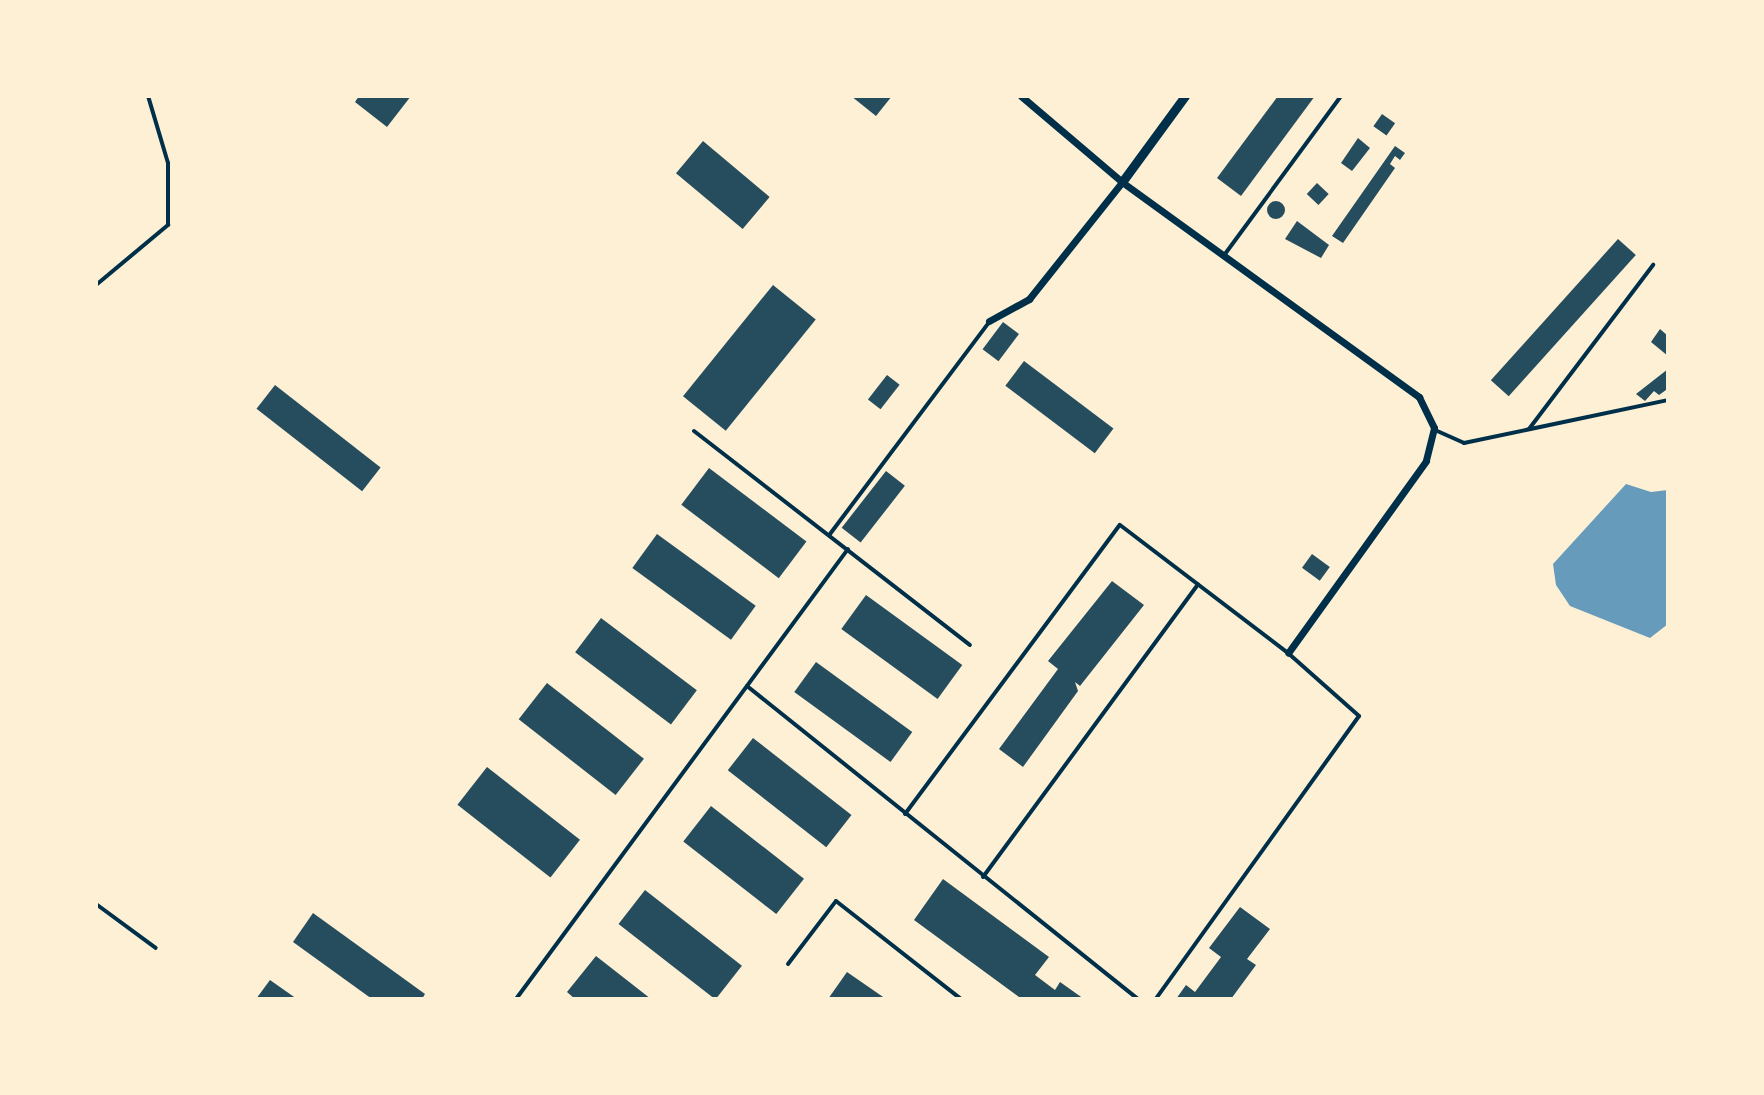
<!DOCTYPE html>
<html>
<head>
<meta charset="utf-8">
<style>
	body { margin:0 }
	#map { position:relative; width:1764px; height:1095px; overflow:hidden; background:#fdf0d5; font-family:Rubik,sans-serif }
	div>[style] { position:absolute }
	.water>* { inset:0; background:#669bbc }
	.building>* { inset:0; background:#264d5e; transform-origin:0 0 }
	.round { border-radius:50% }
	.service>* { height:4px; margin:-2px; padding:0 2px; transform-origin:2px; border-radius:2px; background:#003049 }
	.minor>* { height:7px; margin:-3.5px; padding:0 3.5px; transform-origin:3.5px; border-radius:3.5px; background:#003049 }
	.tertiary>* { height:9px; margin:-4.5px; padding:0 4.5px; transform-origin:4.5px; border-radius:4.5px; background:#003049 }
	span { translate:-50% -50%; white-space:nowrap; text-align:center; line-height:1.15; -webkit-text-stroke:7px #fdf0d5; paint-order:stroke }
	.frame { position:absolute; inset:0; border:98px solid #fdf0d5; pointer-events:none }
</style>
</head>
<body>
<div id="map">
	<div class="water">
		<i style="clip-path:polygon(1626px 484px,1651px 492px,1668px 490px,1668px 624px,1650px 638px,1570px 606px,1556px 585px,1553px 564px)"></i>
	</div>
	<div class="building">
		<i style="clip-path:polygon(359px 96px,411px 96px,387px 127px,355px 102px)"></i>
		<i style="clip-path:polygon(851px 96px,892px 96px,876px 116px)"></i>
		<i style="clip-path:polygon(1278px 96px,1315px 96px,1241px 196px,1217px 178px)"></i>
		<i style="left:1382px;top:114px;width:16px;height:15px;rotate:35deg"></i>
		<i style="clip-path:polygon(1358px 138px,1370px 148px,1352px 171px,1341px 163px)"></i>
		<i style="left:703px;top:141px;width:87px;height:42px;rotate:40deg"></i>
		<i style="clip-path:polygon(1395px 146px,1405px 153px,1400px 160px,1395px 156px,1390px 164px,1395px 168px,1343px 243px,1332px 236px)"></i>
		<i style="left:1317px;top:183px;width:16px;height:15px;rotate:43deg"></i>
		<i class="round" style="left:1267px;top:201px;width:18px;height:18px"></i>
		<i style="clip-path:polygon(1297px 221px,1329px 245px,1321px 258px,1285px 239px)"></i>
		<i style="left:1618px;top:239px;width:24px;height:190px;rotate:42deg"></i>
		<i style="left:773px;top:285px;width:55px;height:143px;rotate:39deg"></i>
		<i style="left:1003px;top:322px;width:20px;height:34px;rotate:37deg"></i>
		<i style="clip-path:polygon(1660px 329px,1668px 336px,1668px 356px,1651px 342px)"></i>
		<i style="left:1024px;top:361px;width:112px;height:31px;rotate:37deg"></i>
		<i style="clip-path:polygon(1668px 369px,1666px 390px,1659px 395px,1654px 391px,1645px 401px,1636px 394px)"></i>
		<i style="left:887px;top:375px;width:16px;height:31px;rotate:38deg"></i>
		<i style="left:275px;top:385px;width:134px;height:30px;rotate:38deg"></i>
		<i style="left:709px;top:468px;width:122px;height:46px;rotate:37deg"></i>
		<i style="left:886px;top:471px;width:24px;height:72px;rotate:38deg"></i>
		<i style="left:657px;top:534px;width:122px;height:42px;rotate:36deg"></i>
		<i style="left:1312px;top:554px;width:22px;height:17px;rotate:36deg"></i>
		<i style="clip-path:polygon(1112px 581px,1144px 605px,1080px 686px,1075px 682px,1078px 691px,1023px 767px,999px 749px,1058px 669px,1048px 661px)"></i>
		<i style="left:866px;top:595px;width:119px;height:42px;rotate:36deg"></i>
		<i style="left:601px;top:618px;width:120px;height:43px;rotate:37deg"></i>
		<i style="left:816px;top:662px;width:119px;height:37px;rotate:36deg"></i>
		<i style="left:547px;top:683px;width:123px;height:46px;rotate:38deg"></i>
		<i style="left:753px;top:738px;width:125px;height:41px;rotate:38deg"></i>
		<i style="left:487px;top:767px;width:118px;height:48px;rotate:38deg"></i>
		<i style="left:711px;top:806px;width:118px;height:45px;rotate:38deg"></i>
		<i style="clip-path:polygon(943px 879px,1049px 957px,1035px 975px,1055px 990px,1060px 982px,1084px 999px,1019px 997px,914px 920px)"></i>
		<i style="left:645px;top:890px;width:123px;height:43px;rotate:38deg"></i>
		<i style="clip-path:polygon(1240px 907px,1270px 929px,1247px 959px,1256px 965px,1231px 999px,1176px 999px,1186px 985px,1195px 992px,1221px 957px,1209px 948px)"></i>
		<i style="clip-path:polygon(313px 913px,425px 994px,422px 999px,372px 999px,293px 942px)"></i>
		<i style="clip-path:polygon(596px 956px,651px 999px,575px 999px,567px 992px)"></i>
		<i style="clip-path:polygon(847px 972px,886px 999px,828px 999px)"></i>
		<i style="clip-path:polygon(270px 980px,297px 999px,256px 999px)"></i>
	</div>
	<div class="service">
		<i style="left:1225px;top:254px;width:196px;rotate:-53.7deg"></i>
		<i style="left:96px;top:285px;width:94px;rotate:-39.8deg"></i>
		<i style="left:168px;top:225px;width:62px;rotate:-90deg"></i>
		<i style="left:168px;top:163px;width:70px;rotate:-106.6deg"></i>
		<i style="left:1529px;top:429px;width:206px;rotate:-52.9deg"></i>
		<i style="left:1435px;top:430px;width:32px;rotate:24deg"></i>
		<i style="left:1464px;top:443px;width:208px;rotate:-11.9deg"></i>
		<i style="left:694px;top:431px;width:349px;rotate:37.8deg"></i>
		<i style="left:830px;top:534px;width:265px;rotate:-53.1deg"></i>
		<i style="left:747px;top:686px;width:501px;rotate:38.68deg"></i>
		<i style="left:905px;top:814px;width:360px;rotate:-53.4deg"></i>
		<i style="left:1120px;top:525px;width:211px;rotate:37.3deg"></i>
		<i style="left:1288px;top:653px;width:95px;rotate:41.6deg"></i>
		<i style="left:1359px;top:716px;width:348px;rotate:125.7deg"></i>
		<i style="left:983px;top:877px;width:363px;rotate:-53.7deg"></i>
		<i style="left:96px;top:904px;width:74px;rotate:36.3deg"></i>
		<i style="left:788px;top:964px;width:79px;rotate:-52.7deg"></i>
		<i style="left:836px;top:901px;width:159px;rotate:38.1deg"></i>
		<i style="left:516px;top:999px;width:559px;rotate:-53.58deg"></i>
	</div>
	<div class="minor">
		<i style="left:1021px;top:96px;width:133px;rotate:40.4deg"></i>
		<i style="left:1122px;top:182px;width:367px;rotate:35.9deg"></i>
		<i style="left:1419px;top:397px;width:34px;rotate:64deg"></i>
		<i style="left:1434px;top:428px;width:34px;rotate:104deg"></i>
		<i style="left:1426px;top:461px;width:236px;rotate:125.7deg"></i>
		<i style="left:989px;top:321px;width:46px;rotate:-28.8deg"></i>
		<i style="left:1029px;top:299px;width:149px;rotate:-51.5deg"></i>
	</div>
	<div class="tertiary">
		<i style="left:1122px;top:182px;width:107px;rotate:-53.8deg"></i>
	</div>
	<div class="frame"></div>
</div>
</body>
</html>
